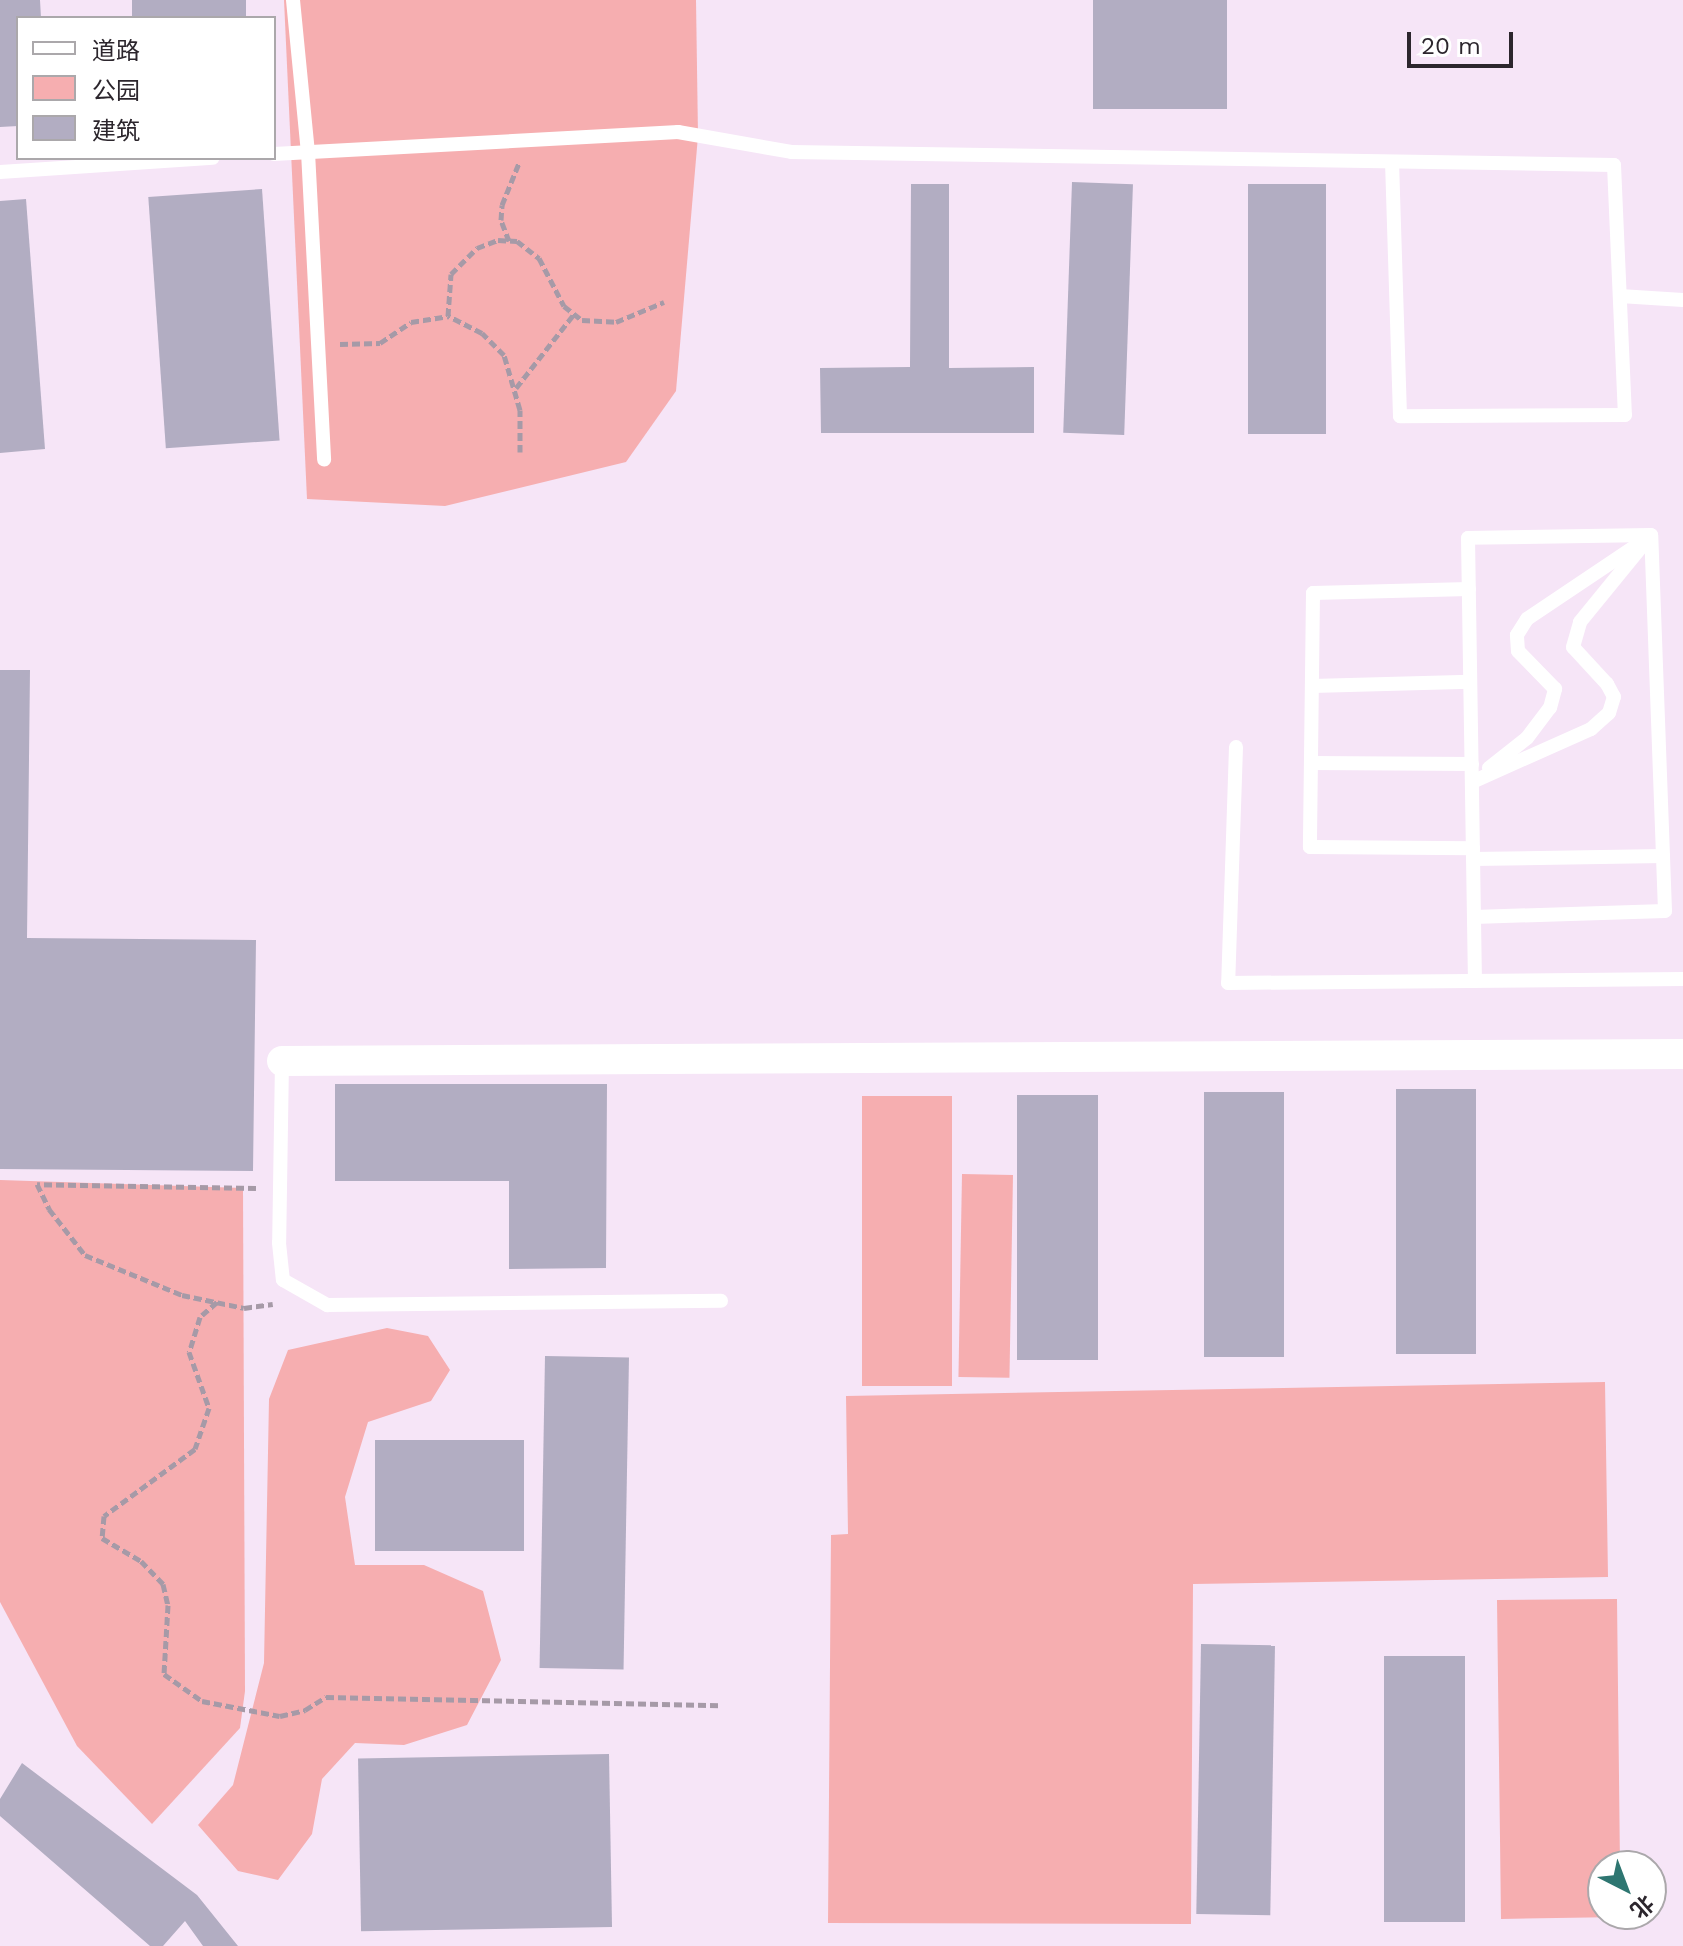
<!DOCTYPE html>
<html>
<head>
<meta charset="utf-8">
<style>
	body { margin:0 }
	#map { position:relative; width:1683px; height:1946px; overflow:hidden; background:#f6e5f7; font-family:"Work Sans","Noto Sans SC",sans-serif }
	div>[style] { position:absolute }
	.green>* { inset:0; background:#f6aeb0; transform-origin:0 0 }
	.building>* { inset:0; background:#b2adc2; transform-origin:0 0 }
	.path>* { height:5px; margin-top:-2.5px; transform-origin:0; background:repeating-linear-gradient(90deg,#a69aa7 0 8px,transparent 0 12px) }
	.lane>* { height:14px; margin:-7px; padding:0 7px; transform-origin:7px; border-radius:7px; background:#fff }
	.street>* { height:30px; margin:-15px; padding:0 15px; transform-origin:15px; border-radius:15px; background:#fff }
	span { translate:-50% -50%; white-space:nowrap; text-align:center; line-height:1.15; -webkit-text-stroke:6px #fff; paint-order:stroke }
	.legend { position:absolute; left:16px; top:16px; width:260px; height:144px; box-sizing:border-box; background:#fff; border:2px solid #aba8ab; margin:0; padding:10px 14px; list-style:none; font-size:24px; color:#2c262d }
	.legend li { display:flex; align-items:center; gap:16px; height:40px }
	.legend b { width:40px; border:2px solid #aba8ab }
	.north { position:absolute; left:1587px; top:1850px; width:80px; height:80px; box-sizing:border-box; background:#fff; border:2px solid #aba8ab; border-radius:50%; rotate:138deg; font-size:22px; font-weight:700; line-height:32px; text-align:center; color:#2c262d }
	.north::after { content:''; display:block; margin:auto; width:28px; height:36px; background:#2e7671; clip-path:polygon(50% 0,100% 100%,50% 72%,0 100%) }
	.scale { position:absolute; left:1407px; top:32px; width:106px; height:36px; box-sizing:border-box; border:4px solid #2c262d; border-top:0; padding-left:10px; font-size:24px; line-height:28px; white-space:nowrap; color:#2c262d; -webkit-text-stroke:6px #fff; paint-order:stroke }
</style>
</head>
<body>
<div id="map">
	<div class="green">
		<i style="clip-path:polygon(284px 0,696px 0,698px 136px,676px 391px,626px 462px,445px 506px,307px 499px)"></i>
		<i style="left:862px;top:1096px;width:90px;height:290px"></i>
		<i style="left:962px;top:1174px;width:51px;height:203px;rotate:1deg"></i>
		<i style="clip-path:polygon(0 1180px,243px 1188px,245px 1691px,240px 1728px,152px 1824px,77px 1746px,0 1602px)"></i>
		<i style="clip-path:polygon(387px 1328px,428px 1336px,450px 1370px,431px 1401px,368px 1422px,345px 1497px,355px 1565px,424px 1565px,483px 1591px,501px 1660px,467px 1725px,404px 1745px,355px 1743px,322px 1779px,312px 1834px,278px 1880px,238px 1871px,198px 1825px,233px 1785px,264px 1663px,269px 1399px,288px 1350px)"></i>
		<i style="clip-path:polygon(1605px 1382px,1608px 1577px,1193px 1584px,1191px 1924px,828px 1923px,831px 1535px,848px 1534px,846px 1396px)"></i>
		<i style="clip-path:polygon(1617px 1599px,1620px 1866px,1603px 1866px,1603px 1914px,1621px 1917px,1501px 1919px,1497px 1600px)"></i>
	</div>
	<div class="building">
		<i style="clip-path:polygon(0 0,40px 0,41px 18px,18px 18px,18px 126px,0 127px)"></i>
		<i style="left:132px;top:0;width:114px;height:18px"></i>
		<i style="left:1093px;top:0;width:134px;height:109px"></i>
		<i style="left:1072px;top:182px;width:61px;height:251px;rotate:2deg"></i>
		<i style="clip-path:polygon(911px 184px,949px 184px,949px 368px,1034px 367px,1034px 433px,821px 433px,820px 368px,910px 367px)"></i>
		<i style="left:1326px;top:184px;width:250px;height:78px;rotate:90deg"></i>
		<i style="left:262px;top:189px;width:252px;height:114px;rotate:86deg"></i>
		<i style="clip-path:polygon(26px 199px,45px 449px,0 453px,0 201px)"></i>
		<i style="clip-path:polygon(0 670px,30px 670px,27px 938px,256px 940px,253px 1171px,0 1169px)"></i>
		<i style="clip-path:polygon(335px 1084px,607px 1084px,606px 1268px,509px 1269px,509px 1181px,335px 1181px)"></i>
		<i style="left:1476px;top:1089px;width:265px;height:80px;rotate:90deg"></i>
		<i style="left:1204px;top:1092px;width:80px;height:265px"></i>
		<i style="left:1098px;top:1095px;width:265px;height:81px;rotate:90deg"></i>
		<i style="left:545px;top:1356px;width:84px;height:312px;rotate:1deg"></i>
		<i style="left:375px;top:1440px;width:149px;height:111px"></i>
		<i style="left:1201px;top:1644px;width:74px;height:270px;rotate:1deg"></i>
		<i style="left:1465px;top:1656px;width:266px;height:81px;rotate:90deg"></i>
		<i style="left:609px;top:1754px;width:173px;height:251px;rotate:89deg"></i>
		<i style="clip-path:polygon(22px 1763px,197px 1895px,238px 1946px,203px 1946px,185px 1921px,163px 1946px,150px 1946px,0 1816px,0 1799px)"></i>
	</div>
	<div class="path">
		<i style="left:509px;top:241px;width:22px;rotate:-111deg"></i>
		<i style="left:501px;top:220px;width:15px;rotate:-86deg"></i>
		<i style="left:502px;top:205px;width:45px;rotate:-68deg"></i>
		<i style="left:340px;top:344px;width:40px;rotate:-1.4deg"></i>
		<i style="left:380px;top:343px;width:37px;rotate:-34deg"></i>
		<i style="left:411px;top:322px;width:37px;rotate:-9deg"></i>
		<i style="left:516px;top:388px;width:94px;rotate:-51.9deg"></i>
		<i style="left:520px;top:452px;width:42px;rotate:-90deg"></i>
		<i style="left:520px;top:410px;width:57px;rotate:-106.2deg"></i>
		<i style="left:504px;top:355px;width:31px;rotate:-135deg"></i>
		<i style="left:482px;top:333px;width:38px;rotate:-153deg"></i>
		<i style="left:448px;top:316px;width:42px;rotate:-85.9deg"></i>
		<i style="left:451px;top:274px;width:37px;rotate:-45deg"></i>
		<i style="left:477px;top:248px;width:22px;rotate:-21deg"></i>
		<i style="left:498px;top:240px;width:19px;rotate:3deg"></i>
		<i style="left:517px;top:241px;width:28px;rotate:38deg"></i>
		<i style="left:539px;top:258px;width:54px;rotate:62.5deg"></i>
		<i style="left:564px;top:306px;width:23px;rotate:38deg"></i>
		<i style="left:582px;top:320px;width:34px;rotate:3deg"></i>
		<i style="left:616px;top:322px;width:52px;rotate:-22.6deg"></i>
		<i style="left:256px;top:1188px;width:219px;rotate:-179deg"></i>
		<i style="left:37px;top:1184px;width:28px;rotate:64deg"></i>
		<i style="left:49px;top:1209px;width:58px;rotate:52deg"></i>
		<i style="left:85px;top:1255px;width:105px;rotate:22.4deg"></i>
		<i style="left:182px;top:1295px;width:63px;rotate:11.8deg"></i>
		<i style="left:244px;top:1308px;width:29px;rotate:-8deg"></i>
		<i style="left:217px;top:1302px;width:23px;rotate:139deg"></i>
		<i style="left:200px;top:1317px;width:37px;rotate:107deg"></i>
		<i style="left:189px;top:1352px;width:59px;rotate:70.3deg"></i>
		<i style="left:209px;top:1408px;width:43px;rotate:108.9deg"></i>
		<i style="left:195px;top:1449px;width:113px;rotate:143.6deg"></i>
		<i style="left:104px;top:1516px;width:22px;rotate:95deg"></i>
		<i style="left:102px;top:1538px;width:45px;rotate:30.5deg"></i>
		<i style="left:141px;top:1561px;width:32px;rotate:46deg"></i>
		<i style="left:163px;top:1584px;width:22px;rotate:77deg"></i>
		<i style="left:168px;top:1605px;width:69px;rotate:93.3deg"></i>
		<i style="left:164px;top:1674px;width:47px;rotate:35.4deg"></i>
		<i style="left:202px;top:1701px;width:79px;rotate:10.9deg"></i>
		<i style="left:280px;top:1716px;width:26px;rotate:-13deg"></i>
		<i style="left:305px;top:1710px;width:25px;rotate:-32deg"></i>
		<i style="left:326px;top:1697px;width:394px;rotate:1.2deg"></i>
	</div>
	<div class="lane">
		<i style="left:293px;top:0;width:153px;rotate:84.4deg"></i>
		<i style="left:308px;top:152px;width:308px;rotate:87deg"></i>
		<i style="left:274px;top:154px;width:405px;rotate:-3.1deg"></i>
		<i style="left:678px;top:132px;width:115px;rotate:10deg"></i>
		<i style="left:791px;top:152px;width:823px;rotate:0.9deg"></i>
		<i style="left:1614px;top:165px;width:250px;rotate:87.5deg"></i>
		<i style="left:1625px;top:415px;width:225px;rotate:179.7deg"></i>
		<i style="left:1400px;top:416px;width:254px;rotate:-91.8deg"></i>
		<i style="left:0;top:172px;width:213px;rotate:-3.8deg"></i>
		<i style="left:1620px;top:296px;width:63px;rotate:3.6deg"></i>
		<i style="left:1469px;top:589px;width:156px;rotate:178.5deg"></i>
		<i style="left:1313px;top:593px;width:254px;rotate:90.7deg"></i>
		<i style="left:1310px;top:847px;width:163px;rotate:0.4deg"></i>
		<i style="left:1312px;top:686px;width:158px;rotate:-1.5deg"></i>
		<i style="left:1236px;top:747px;width:236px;rotate:91.9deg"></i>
		<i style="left:1228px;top:983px;width:455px;rotate:-0.5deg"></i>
		<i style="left:1311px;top:763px;width:161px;rotate:0.4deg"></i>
		<i style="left:1489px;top:768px;width:48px;rotate:-38.3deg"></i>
		<i style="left:1527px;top:738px;width:38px;rotate:-53deg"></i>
		<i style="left:1550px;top:708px;width:20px;rotate:-75deg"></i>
		<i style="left:1555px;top:689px;width:53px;rotate:-134.2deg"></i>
		<i style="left:1518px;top:651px;width:16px;rotate:-94deg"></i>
		<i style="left:1517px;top:635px;width:19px;rotate:-58deg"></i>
		<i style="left:1527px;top:619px;width:133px;rotate:-33.9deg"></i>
		<i style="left:1472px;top:782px;width:130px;rotate:-24deg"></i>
		<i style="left:1591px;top:729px;width:24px;rotate:-42deg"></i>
		<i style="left:1609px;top:713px;width:17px;rotate:-73deg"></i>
		<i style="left:1614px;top:697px;width:15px;rotate:-118deg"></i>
		<i style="left:1607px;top:684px;width:50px;rotate:-132.6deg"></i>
		<i style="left:1573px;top:647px;width:26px;rotate:-74deg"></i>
		<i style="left:1580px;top:622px;width:112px;rotate:-50.8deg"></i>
		<i style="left:1473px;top:859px;width:190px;rotate:-0.9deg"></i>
		<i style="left:1474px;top:917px;width:191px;rotate:-1.8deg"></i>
		<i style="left:1665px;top:911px;width:376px;rotate:-92.1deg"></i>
		<i style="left:1651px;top:535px;width:183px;rotate:179.1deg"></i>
		<i style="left:1468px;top:538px;width:443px;rotate:89.1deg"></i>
		<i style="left:282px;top:1061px;width:182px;rotate:90.9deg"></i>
		<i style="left:279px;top:1243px;width:37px;rotate:84deg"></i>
		<i style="left:283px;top:1280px;width:51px;rotate:29.6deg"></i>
		<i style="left:327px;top:1305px;width:394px;rotate:-0.6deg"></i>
	</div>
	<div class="street">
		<i style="left:282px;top:1061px;width:1401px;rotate:-0.29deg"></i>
	</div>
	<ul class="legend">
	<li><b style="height:10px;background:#fff"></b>道路</li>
	<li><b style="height:22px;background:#f6aeb0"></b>公园</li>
	<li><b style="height:22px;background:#b2adc2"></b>建筑</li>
	</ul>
	<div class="north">北</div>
	<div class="scale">20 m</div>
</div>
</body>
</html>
